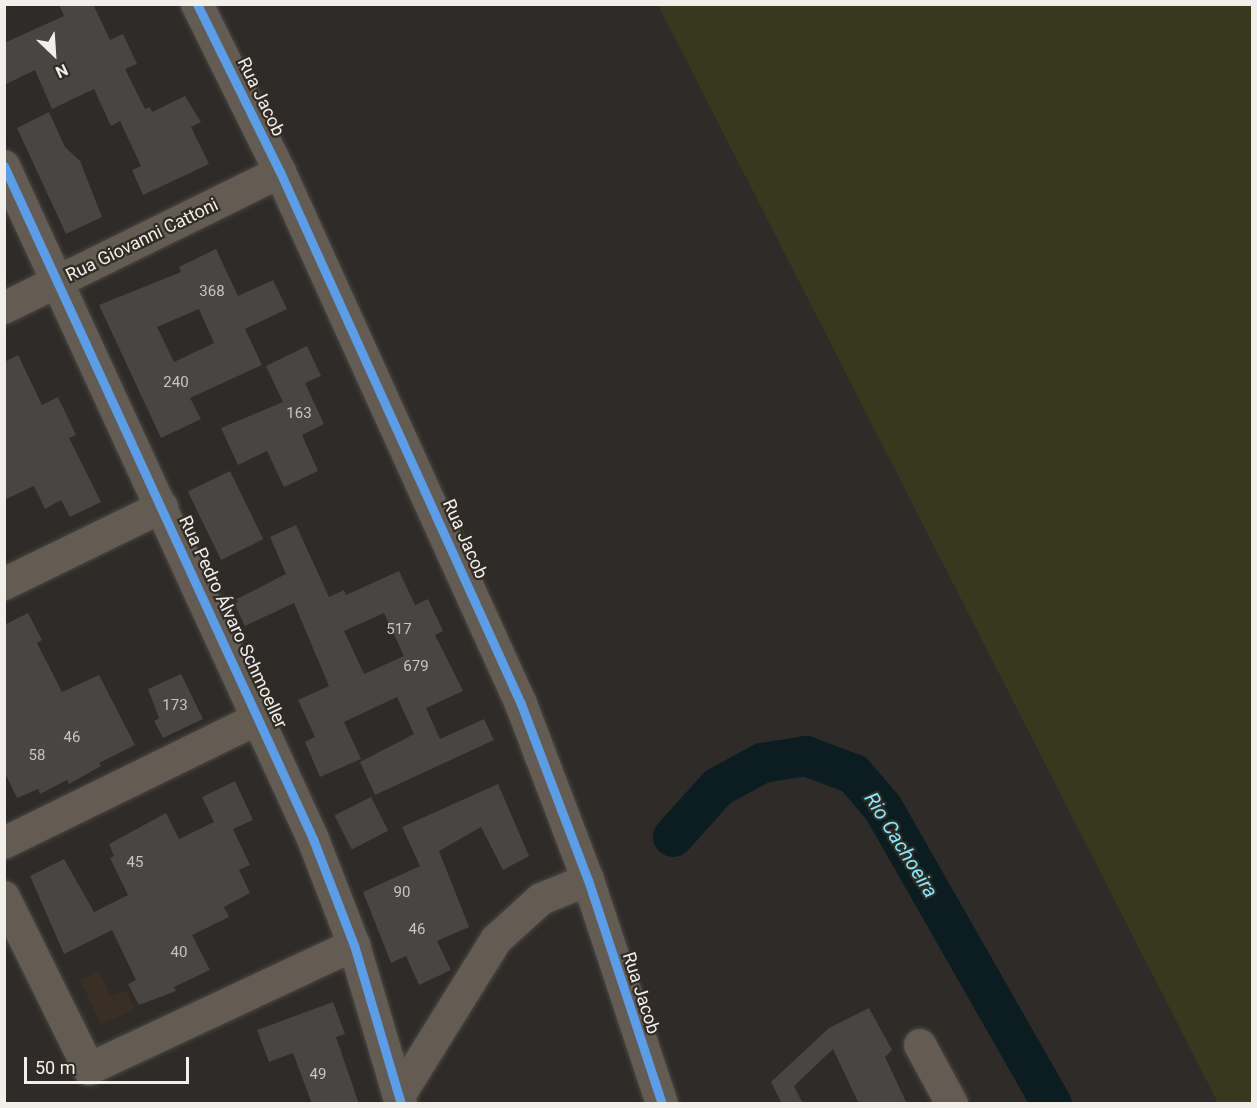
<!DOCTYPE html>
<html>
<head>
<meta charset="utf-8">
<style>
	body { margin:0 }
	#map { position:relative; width:1257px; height:1108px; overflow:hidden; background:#2e2b28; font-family:Roboto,sans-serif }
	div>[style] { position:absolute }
	.built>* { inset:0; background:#392f25 }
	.green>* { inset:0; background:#38381f }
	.river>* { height:40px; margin:-20px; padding:0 20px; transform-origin:20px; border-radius:20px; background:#0b1d21 }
	.building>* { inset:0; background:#484543; transform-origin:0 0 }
	.roads { filter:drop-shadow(0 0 2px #494644) drop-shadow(0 0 2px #494644) }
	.minor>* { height:32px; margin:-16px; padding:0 16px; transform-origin:16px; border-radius:16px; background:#645c52 }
	.cycleway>* { height:9px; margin:-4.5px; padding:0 4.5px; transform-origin:4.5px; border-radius:4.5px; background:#5a9eea }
	span { translate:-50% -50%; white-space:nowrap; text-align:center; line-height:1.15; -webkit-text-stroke:4.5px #312b25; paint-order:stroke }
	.number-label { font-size:15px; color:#c8c4c0 }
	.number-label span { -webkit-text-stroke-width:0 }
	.street-label { font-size:18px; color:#f2eeea }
	.water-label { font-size:20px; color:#82ebfd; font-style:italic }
	.frame { position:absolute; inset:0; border:6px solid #f2eeea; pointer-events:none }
	.north { position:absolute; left:24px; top:24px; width:60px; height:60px; -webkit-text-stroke:4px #312b25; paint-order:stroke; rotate:155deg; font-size:16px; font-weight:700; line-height:24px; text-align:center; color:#f2eeea }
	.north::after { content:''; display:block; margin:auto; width:21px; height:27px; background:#f2eeea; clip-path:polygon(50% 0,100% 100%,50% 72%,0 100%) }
	.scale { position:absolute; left:24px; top:1057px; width:165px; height:27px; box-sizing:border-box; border:3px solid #f2eeea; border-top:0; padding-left:8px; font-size:18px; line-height:21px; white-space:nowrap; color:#f2eeea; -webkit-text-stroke:4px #312b25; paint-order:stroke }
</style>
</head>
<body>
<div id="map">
	<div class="built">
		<i style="clip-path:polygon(99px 971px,111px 996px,126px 990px,135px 1009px,101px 1025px,80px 980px)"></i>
	</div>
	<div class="green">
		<i style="clip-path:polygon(658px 5px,1252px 5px,1252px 1103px,1218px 1103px)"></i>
	</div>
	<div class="river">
		<i style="left:673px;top:837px;width:67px;rotate:-48deg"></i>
		<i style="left:718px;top:787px;width:50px;rotate:-28.6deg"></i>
		<i style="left:762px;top:763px;width:45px;rotate:-9deg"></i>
		<i style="left:806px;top:756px;width:51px;rotate:20.6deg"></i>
		<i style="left:854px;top:774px;width:45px;rotate:49.5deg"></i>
		<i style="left:883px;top:808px;width:341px;rotate:60.3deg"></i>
	</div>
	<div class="building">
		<i style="clip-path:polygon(59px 4px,93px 4px,110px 40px,123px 34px,137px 64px,125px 69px,145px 109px,150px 107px,152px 112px,185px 96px,201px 122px,191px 127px,209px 164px,143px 195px,132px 170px,141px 166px,120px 121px,111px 126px,94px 89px,52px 109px,35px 70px,4px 85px,4px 43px,64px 16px)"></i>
		<i style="clip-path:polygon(49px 112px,65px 147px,80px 161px,102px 217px,66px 234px,17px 128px)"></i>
		<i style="clip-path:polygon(evenodd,216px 249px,238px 296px,273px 280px,287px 309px,245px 329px,262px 365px,190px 398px,201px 419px,161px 438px,99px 305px,181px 272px,179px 267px,216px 249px,199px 309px,214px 343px,174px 362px,157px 327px,199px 309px)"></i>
		<i style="clip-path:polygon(307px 346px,321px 376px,305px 383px,324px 424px,302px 435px,318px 471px,284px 487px,267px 451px,238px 465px,221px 428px,283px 402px,266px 366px)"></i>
		<i style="clip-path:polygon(18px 355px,42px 405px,58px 397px,76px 435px,69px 438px,101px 502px,70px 517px,61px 500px,45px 509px,34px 486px,4px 500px,4px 362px)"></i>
		<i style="left:230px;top:471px;width:76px;height:47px;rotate:64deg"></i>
		<i style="clip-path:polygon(evenodd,296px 525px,329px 597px,344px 590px,346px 595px,399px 571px,415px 605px,428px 599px,443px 631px,435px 635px,463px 691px,426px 708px,440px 739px,484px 719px,494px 740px,375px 795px,360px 762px,414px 734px,397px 697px,344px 722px,361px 759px,320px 777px,305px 742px,315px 737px,298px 700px,329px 686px,294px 603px,245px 626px,233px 601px,286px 574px,270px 537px,296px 525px,384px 613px,404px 656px,364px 674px,344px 631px,384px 613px)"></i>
		<i style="clip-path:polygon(28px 613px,42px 640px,37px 643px,62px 692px,99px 675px,135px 745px,99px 763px,101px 766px,69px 784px,67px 780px,40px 794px,38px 789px,17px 798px,4px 771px,4px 625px)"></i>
		<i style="clip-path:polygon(181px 674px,203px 719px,163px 738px,154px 721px,159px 718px,148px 689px)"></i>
		<i style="clip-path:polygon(235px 781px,253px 820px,233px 829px,250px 865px,239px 870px,250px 893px,224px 907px,229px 917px,192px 935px,210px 970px,174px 987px,176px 991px,139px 1005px,128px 984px,136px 980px,112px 930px,64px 954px,30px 876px,64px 859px,94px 912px,128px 895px,110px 858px,114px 856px,109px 844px,166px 813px,179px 839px,214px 822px,202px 797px)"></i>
		<i style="clip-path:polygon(498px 784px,529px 856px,503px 870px,481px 827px,439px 851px,469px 927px,437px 941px,451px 970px,419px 985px,406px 956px,391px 963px,363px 892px,420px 866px,402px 827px)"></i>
		<i style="left:371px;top:797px;width:38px;height:41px;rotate:63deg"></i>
		<i style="clip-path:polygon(333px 1002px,345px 1034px,336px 1037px,359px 1104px,312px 1104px,293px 1053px,269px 1062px,257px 1030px)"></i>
		<i style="clip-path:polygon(869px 1008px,892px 1050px,885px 1057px,907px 1104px,859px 1104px,833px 1049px,794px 1086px,803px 1104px,782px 1104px,771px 1082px,829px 1028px)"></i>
	</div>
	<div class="roads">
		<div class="minor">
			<i style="left:197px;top:4px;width:187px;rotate:63.7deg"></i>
			<i style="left:280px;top:172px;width:584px;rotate:65.63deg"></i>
			<i style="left:521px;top:704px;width:188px;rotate:69.2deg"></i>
			<i style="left:588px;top:880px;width:236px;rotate:71.7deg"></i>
			<i style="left:4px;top:166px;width:741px;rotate:65.34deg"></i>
			<i style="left:313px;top:839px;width:114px;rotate:68.9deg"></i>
			<i style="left:354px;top:945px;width:166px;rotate:73.5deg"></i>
			<i style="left:4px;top:308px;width:308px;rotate:-26.2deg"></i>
			<i style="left:4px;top:584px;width:176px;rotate:-26deg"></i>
			<i style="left:4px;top:843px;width:284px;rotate:-26.1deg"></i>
			<i style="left:4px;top:897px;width:192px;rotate:63.7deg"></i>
			<i style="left:89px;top:1069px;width:293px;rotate:-25.1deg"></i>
			<i style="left:920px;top:1045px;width:67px;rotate:61.5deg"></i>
			<i style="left:399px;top:1096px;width:184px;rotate:-58.1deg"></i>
			<i style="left:496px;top:940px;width:61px;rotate:-42.3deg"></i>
			<i style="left:541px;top:899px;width:51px;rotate:-22deg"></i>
		</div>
	</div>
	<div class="cycleway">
		<i style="left:197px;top:4px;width:187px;rotate:63.7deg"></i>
		<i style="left:280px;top:172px;width:584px;rotate:65.63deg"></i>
		<i style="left:521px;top:704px;width:188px;rotate:69.2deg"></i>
		<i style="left:588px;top:880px;width:236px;rotate:71.7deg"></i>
		<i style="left:4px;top:166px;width:741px;rotate:65.34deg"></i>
		<i style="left:313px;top:839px;width:114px;rotate:68.9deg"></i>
		<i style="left:354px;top:945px;width:166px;rotate:73.5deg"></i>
	</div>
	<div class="number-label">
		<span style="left:212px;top:292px">368</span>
		<span style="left:176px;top:383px">240</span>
		<span style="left:299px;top:414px">163</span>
		<span style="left:399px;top:630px">517</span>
		<span style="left:416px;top:667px">679</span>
		<span style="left:175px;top:706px">173</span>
		<span style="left:72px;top:738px">46</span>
		<span style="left:37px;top:756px">58</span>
		<span style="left:135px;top:863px">45</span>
		<span style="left:402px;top:893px">90</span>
		<span style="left:417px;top:930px">46</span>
		<span style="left:179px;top:953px">40</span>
		<span style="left:318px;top:1075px">49</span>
	</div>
	<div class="street-label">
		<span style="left:261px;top:97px;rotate:64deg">Rua Jacob</span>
		<span style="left:142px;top:240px;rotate:-26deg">Rua Giovanni Cattoni</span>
		<span style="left:465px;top:539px;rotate:66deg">Rua Jacob</span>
		<span style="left:233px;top:622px;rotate:65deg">Rua Pedro Álvaro Schmoeller</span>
		<span style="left:641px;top:993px;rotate:72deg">Rua Jacob</span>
	</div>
	<div class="water-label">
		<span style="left:901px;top:845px;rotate:58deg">Rio Cachoeira</span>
	</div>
	<div class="frame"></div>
	<div class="north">N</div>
	<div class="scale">50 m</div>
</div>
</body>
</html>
